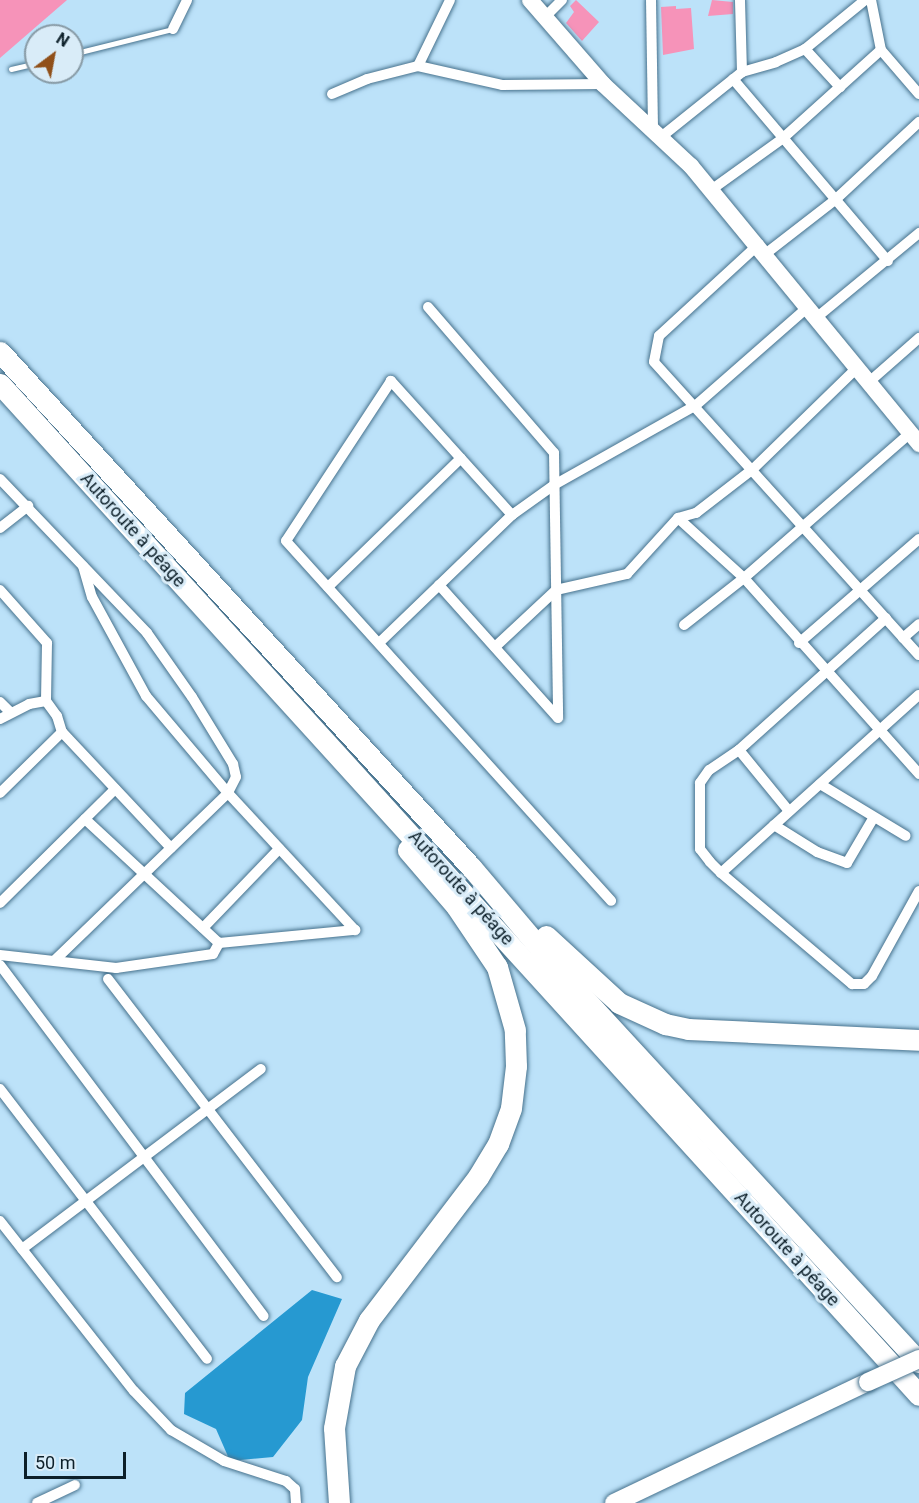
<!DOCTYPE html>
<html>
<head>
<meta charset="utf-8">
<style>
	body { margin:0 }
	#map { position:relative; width:919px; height:1503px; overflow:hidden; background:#bce2f9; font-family:Roboto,sans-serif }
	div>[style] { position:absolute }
	.water>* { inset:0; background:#2699d1 }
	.building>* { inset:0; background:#f693b9 }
	.roads { filter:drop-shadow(0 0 2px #47728d) drop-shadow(0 0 2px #47728d) }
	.lane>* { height:5px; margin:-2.5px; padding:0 2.5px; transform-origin:2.5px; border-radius:2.5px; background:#fff }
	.street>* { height:10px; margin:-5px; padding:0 5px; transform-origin:5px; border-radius:5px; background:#fff }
	.secondary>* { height:16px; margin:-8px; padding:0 8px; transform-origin:8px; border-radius:8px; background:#fff }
	.primary>* { height:18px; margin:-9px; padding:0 9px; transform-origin:9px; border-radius:9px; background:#fff }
	.highway>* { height:21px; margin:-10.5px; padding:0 10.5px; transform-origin:10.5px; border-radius:10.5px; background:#fff }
	.bridges { filter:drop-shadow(0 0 2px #47728d) drop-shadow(0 0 2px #47728d) }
	.primary-bridge>* { height:18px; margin:-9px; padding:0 9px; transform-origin:9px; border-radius:9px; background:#fff }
	span { translate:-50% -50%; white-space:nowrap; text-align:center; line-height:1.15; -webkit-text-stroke:6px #d9ecf8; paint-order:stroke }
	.street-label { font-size:18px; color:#0c1f29 }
	.north { position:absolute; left:24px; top:24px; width:60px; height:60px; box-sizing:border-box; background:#d9ecf8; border:2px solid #879aa5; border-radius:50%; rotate:32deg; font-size:16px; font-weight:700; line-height:24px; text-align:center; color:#0c1f29 }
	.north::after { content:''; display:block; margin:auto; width:21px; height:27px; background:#90501a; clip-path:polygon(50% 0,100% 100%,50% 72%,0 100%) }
	.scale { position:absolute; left:24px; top:1452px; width:102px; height:27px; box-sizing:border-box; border:3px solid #0c1f29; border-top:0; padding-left:8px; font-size:18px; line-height:21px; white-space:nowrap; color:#0c1f29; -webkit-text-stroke:4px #d9ecf8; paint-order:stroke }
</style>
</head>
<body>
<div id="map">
	<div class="water">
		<i style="clip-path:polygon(312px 1290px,342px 1299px,308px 1377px,302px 1420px,273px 1457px,230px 1461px,216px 1429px,184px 1414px,185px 1393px)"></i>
	</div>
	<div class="building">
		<i style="clip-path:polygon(0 0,67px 0,0 58px)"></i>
		<i style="clip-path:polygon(576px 0,599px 22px,582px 41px,566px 23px,574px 12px,570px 6px)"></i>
		<i style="clip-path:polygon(712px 0,733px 2px,733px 14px,708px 16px)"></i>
		<i style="clip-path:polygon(676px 6px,676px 9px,691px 8px,694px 49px,663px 55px,661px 7px)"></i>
	</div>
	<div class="roads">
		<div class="lane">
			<i style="left:72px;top:54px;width:103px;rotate:-14deg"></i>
			<i style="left:11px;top:69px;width:26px;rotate:-13deg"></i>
		</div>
		<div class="street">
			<i style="left:651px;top:0;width:128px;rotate:89.1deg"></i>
			<i style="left:871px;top:0;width:51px;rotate:78.7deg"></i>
			<i style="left:881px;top:50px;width:58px;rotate:49.2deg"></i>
			<i style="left:545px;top:17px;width:24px;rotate:-45deg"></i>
			<i style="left:173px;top:29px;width:32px;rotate:-64deg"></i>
			<i style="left:805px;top:49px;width:52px;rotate:47.4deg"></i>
			<i style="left:418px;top:66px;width:73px;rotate:-64.1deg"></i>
			<i style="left:742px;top:72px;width:35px;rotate:-16deg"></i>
			<i style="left:776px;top:62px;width:32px;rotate:-24deg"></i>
			<i style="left:805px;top:49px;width:77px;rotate:-39.2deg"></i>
			<i style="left:733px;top:79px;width:239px;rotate:49.6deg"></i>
			<i style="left:332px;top:94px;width:38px;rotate:-23deg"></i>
			<i style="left:367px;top:79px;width:53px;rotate:-14.3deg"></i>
			<i style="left:418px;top:66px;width:86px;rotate:12.7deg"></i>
			<i style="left:502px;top:85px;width:101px;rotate:-0.6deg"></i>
			<i style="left:661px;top:137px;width:104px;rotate:-38.7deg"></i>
			<i style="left:742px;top:72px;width:72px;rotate:-91.6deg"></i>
			<i style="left:711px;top:190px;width:87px;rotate:-35.7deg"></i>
			<i style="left:782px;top:139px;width:133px;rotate:-42deg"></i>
			<i style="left:759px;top:244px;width:136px;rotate:137.4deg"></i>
			<i style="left:659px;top:336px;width:26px;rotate:101deg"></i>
			<i style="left:654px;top:362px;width:395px;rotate:47.9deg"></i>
			<i style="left:764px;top:255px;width:90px;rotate:-37.8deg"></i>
			<i style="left:835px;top:200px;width:115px;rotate:-42.9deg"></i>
			<i style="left:428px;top:307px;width:193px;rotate:49.2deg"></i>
			<i style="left:554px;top:453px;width:265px;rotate:89.1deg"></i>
			<i style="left:816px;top:318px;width:134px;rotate:-39.5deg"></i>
			<i style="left:869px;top:382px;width:67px;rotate:-41.3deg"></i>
			<i style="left:0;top:479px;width:213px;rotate:46.3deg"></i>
			<i style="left:147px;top:633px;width:78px;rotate:54.9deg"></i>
			<i style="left:192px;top:697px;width:79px;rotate:58.5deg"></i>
			<i style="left:233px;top:764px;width:13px;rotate:77deg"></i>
			<i style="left:236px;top:777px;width:18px;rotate:117deg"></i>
			<i style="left:228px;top:793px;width:240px;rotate:136deg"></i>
			<i style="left:512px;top:515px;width:181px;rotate:-132.1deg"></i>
			<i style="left:391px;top:381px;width:191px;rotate:123.3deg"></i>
			<i style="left:286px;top:541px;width:485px;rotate:47.9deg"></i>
			<i style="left:678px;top:518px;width:89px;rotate:42.3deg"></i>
			<i style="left:744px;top:578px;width:263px;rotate:48.2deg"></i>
			<i style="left:0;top:528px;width:36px;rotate:-38deg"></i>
			<i style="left:83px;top:566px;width:32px;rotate:74deg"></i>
			<i style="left:92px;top:597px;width:113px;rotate:61.4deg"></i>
			<i style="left:146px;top:696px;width:127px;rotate:49.8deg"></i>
			<i style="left:228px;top:793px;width:187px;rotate:47.2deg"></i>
			<i style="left:439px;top:585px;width:178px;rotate:48.2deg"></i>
			<i style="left:328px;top:587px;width:185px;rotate:-44.1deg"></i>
			<i style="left:0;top:590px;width:71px;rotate:48.4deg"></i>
			<i style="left:47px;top:643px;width:58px;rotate:91deg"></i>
			<i style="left:46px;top:701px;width:19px;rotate:54deg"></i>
			<i style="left:57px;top:716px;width:17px;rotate:73deg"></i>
			<i style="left:62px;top:732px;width:159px;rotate:46.8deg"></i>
			<i style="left:886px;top:618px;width:198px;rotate:138.1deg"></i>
			<i style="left:739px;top:750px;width:36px;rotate:146deg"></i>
			<i style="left:709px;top:770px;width:16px;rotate:125deg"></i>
			<i style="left:700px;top:783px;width:66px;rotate:90deg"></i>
			<i style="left:700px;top:849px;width:16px;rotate:52deg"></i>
			<i style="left:710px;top:862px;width:16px;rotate:45deg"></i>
			<i style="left:721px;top:873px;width:266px;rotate:-42deg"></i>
			<i style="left:684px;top:625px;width:76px;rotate:-38.1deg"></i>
			<i style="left:744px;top:578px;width:220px;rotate:-41.1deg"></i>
			<i style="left:903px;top:638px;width:21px;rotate:-41deg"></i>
			<i style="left:379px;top:643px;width:185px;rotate:-43.9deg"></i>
			<i style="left:512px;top:515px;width:52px;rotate:-35.5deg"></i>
			<i style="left:554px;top:485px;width:162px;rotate:-29.3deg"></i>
			<i style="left:695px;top:406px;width:149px;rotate:-41.2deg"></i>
			<i style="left:799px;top:643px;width:159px;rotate:-40.9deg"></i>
			<i style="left:495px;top:647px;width:83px;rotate:-43.1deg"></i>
			<i style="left:556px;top:590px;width:73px;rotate:-12.7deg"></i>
			<i style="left:627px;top:574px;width:76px;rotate:-47.7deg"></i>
			<i style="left:678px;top:518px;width:19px;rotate:-16deg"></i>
			<i style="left:696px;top:513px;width:72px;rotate:-37.7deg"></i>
			<i style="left:753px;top:469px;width:145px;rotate:-44.2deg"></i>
			<i style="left:0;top:702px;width:14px;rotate:45deg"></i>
			<i style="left:0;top:719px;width:33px;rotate:-27deg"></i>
			<i style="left:29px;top:704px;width:17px;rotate:-10deg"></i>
			<i style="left:739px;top:750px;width:79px;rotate:50.7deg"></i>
			<i style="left:820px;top:784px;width:100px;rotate:31.2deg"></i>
			<i style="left:0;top:793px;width:87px;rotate:-44.5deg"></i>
			<i style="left:85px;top:819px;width:183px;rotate:42.8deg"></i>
			<i style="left:219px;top:943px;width:137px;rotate:-5.5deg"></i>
			<i style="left:774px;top:825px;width:51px;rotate:32.1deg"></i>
			<i style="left:817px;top:852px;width:32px;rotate:20deg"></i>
			<i style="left:847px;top:863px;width:53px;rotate:-59.6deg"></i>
			<i style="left:721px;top:873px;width:172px;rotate:40.3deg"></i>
			<i style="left:852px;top:984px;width:12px"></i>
			<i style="left:864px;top:984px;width:11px;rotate:-45deg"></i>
			<i style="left:872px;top:976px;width:97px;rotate:-61.1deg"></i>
			<i style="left:0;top:903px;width:162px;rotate:-44.7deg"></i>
			<i style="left:203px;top:928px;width:110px;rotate:-46.1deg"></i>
			<i style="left:0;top:955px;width:117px;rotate:6.4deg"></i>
			<i style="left:116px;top:968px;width:98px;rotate:-8.2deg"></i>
			<i style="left:213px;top:954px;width:13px;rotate:-61deg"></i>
			<i style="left:0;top:965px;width:439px;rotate:53.1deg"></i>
			<i style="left:108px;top:979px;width:376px;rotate:52.5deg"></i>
			<i style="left:0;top:1089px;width:340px;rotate:52.5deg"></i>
			<i style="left:0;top:1221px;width:216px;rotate:51.8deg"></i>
			<i style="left:134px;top:1391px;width:54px;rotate:46.5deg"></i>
			<i style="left:171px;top:1430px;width:61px;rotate:30.3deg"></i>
			<i style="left:224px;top:1461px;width:65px;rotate:17.9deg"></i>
			<i style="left:286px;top:1481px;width:12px;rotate:42deg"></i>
			<i style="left:295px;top:1489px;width:14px;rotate:86deg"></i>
			<i style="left:22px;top:1249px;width:299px;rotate:-37deg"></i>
			<i style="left:37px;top:1503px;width:42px;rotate:-25.3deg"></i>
		</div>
		<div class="secondary">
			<i style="left:530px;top:0;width:111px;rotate:49deg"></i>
			<i style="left:603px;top:84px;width:120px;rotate:43deg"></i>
			<i style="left:691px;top:166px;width:360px;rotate:50.6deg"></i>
		</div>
		<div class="primary">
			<i style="left:614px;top:1503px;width:281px;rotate:-25.5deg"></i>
		</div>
		<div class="highway">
			<i style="left:0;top:352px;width:698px;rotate:47.56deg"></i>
			<i style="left:471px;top:867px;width:139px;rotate:49.7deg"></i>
			<i style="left:561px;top:973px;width:529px;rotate:47.38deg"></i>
			<i style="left:0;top:384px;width:1366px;rotate:47.73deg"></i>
			<i style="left:546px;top:936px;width:99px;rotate:42.5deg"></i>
			<i style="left:619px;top:1003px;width:51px;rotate:24.5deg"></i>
			<i style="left:665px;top:1024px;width:24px;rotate:12deg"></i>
			<i style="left:688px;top:1029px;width:231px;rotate:2.7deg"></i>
			<i style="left:339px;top:1503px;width:75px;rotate:-93.8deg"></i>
			<i style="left:334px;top:1428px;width:63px;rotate:-79.9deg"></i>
			<i style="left:345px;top:1366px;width:52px;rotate:-62.4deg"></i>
			<i style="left:369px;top:1320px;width:180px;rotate:-52.7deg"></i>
			<i style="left:478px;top:1177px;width:39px;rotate:-59deg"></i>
			<i style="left:498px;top:1144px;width:38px;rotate:-70deg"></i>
			<i style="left:511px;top:1108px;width:42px;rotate:-83.2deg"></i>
			<i style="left:516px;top:1066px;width:36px;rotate:-92deg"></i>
			<i style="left:515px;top:1030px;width:66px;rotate:-105.9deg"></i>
			<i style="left:497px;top:967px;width:73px;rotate:-123.9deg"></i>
			<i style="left:456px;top:906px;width:74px;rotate:-130.6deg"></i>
		</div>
	</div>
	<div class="bridges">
		<div class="primary-bridge">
			<i style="left:868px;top:1382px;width:56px;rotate:-24.3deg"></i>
		</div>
	</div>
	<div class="street-label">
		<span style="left:133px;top:530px;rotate:48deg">Autoroute à péage</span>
		<span style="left:461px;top:888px;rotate:48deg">Autoroute à péage</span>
		<span style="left:787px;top:1249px;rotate:48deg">Autoroute à péage</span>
	</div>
	<div class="north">N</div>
	<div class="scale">50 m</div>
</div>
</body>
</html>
